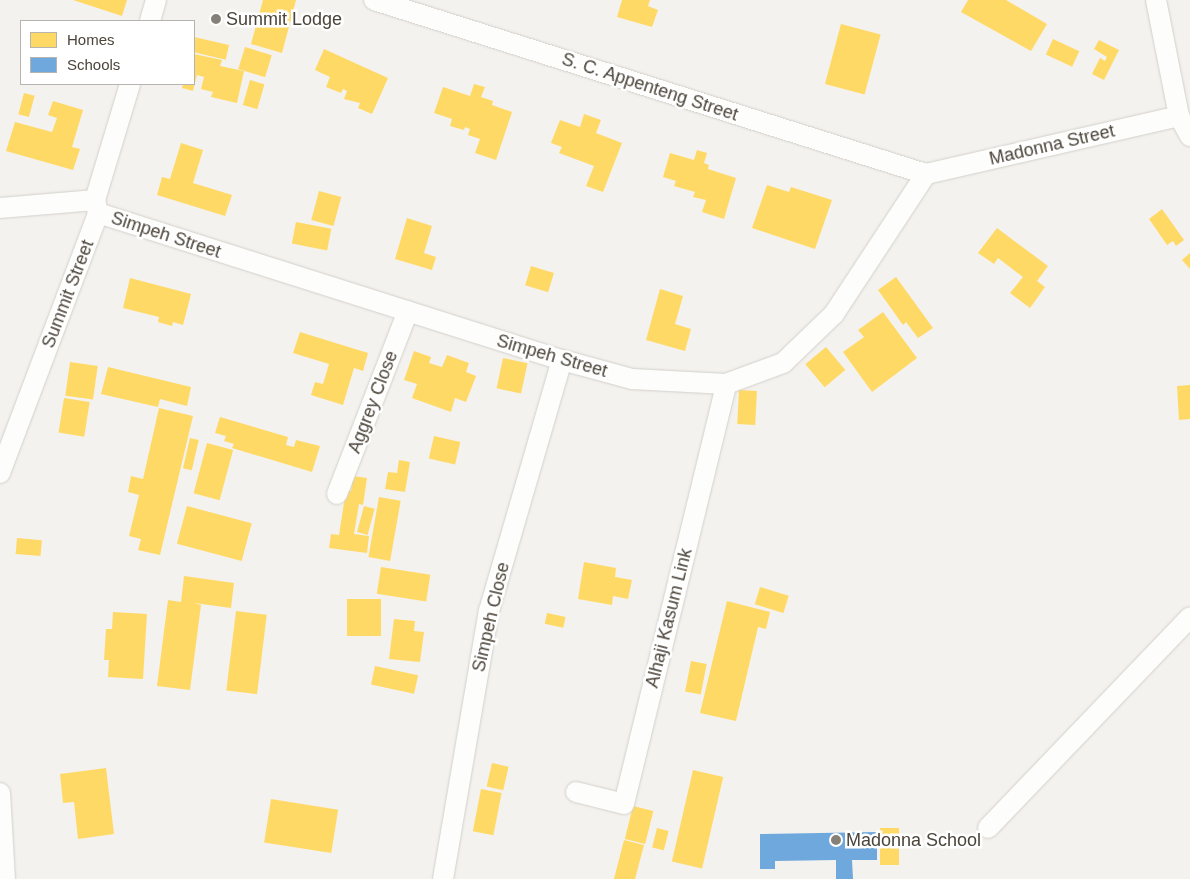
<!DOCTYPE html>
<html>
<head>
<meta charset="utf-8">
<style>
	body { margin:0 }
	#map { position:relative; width:1190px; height:879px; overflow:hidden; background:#f4f2ee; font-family:Arial,sans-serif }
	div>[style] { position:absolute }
	.homes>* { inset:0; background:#ffd966; transform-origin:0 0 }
	.schools>* { inset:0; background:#6fa8dc }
	.roads { filter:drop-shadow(0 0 1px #d2d0cb) drop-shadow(0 0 1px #d2d0cb) }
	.minor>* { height:20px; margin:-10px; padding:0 10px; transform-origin:10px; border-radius:10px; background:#fdfdfc }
	.dots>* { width:14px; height:14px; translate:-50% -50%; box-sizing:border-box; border:2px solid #fff; border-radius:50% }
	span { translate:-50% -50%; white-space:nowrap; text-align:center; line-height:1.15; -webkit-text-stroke:5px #fff; paint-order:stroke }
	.poi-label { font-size:18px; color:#4b4439 }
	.left { translate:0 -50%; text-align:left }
	.street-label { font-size:18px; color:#4b4439 }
	.legend { position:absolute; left:20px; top:20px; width:175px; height:65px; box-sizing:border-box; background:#fff; border:1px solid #b7b4b0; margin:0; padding:6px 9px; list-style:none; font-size:15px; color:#4b4439 }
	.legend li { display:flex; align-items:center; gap:10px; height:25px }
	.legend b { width:25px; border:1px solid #b7b4b0 }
</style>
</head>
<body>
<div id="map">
	<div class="homes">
		<i style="clip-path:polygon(73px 0,127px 0,122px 16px)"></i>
		<i style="clip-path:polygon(263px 0,296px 0,282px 53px,251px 44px)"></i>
		<i style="clip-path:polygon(622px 0,650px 0,648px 6px,658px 10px,652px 27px,617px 17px)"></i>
		<i style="clip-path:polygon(968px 0,1006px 0,1047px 24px,1031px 51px,961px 12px)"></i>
		<i style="left:841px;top:24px;width:41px;height:62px;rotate:15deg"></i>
		<i style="left:194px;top:37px;width:36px;height:15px;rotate:13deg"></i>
		<i style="left:1053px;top:39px;width:29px;height:17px;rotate:25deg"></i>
		<i style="clip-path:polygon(1099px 40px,1119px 50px,1104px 80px,1092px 74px,1100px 58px,1105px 61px,1107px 57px,1094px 49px)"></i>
		<i style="left:245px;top:47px;width:28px;height:23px;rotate:17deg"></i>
		<i style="clip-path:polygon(324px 49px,388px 78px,372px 114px,358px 108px,360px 103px,344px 99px,347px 91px,343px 89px,341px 93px,326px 87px,330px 77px,315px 70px)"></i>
		<i style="clip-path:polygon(194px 54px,222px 60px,220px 66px,244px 71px,237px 103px,211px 97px,213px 92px,201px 89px,204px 77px,197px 75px,193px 91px,182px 88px,183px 84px,194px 84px)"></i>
		<i style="left:250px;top:80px;width:15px;height:26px;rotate:16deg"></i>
		<i style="clip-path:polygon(474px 84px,485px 87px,481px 97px,493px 101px,492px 105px,512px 112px,496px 160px,475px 153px,480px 139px,468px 135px,470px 129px,465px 127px,464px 130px,450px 126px,452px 119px,434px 113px,443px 87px,470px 96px)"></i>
		<i style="left:24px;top:93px;width:11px;height:22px;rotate:15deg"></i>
		<i style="clip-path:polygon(53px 101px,83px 110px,72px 147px,80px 149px,73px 170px,6px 151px,15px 122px,52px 132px,57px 118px,48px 115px)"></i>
		<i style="clip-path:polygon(584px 114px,601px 120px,596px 133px,622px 143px,603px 192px,586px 186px,594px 166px,559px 153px,562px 147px,551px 143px,560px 120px,580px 127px)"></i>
		<i style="clip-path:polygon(181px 143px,203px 150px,193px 183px,232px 195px,225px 216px,157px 195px,162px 177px,170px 179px)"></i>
		<i style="clip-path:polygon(697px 150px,707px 153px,704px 163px,709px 165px,708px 169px,736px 178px,724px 219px,702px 212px,706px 200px,693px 197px,695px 192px,674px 186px,676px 181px,663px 177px,670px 153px,694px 160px)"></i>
		<i style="clip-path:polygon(767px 185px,789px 192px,791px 187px,832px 200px,815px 249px,752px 228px)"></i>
		<i style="left:319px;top:191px;width:23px;height:30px;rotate:15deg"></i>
		<i style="clip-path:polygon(1162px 209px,1184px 240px,1176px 246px,1173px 241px,1167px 245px,1149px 219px)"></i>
		<i style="clip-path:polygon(407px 218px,432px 226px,424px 253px,436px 257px,432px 270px,395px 259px)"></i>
		<i style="left:296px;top:222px;width:36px;height:22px;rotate:11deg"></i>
		<i style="clip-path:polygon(997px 228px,1048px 266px,1037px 281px,1045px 287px,1030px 308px,1010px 293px,1023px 277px,998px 258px,994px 264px,978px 253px)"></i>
		<i style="clip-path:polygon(1190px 253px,1190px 269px,1182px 260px)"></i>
		<i style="left:531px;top:266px;width:24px;height:20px;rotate:17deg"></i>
		<i style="clip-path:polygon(896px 277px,933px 328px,918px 338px,906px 322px,903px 325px,878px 290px)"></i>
		<i style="clip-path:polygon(130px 278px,191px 294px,183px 325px,173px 322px,172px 326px,158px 322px,159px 317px,123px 308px)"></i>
		<i style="clip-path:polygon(660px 289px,683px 296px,675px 324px,691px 329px,685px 351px,646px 340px)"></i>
		<i style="clip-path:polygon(883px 312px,917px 358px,872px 392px,843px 352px,864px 337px,858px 330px)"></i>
		<i style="clip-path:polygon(300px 332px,368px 353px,363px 371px,354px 368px,343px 405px,311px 395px,315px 382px,323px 384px,329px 364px,293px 353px)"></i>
		<i style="left:826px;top:347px;width:30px;height:27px;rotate:50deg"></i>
		<i style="clip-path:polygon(414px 351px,431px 357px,429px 363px,442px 367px,447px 355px,469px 363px,466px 372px,476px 376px,466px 402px,455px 398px,451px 412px,412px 398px,417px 384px,404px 380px)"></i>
		<i style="left:503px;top:358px;width:25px;height:31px;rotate:12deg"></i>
		<i style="left:70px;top:362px;width:28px;height:34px;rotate:8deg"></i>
		<i style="clip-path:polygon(108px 367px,191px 387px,187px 406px,160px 399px,158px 407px,101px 394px)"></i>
		<i style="clip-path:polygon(1190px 385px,1190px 419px,1179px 420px,1177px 386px)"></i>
		<i style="left:739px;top:390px;width:18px;height:34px;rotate:3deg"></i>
		<i style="left:64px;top:398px;width:26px;height:35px;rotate:9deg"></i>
		<i style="clip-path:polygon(159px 408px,193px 416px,160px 555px,138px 550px,141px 539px,129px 536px,139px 495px,128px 492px,131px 476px,143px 479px)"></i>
		<i style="clip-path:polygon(220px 417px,288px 437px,286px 445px,294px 447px,296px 440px,320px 446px,312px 472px,232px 448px,234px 444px,224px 441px,226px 436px,215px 433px)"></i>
		<i style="left:434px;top:436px;width:27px;height:23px;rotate:13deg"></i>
		<i style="left:190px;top:438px;width:9px;height:31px;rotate:13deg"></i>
		<i style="left:207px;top:443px;width:27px;height:52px;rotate:15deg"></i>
		<i style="clip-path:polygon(399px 460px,410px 462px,405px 492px,385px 489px,388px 472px,397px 473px)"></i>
		<i style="clip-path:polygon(353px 476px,367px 478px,363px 505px,359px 504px,354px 534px,369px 536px,367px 553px,329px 548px,331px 534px,339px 535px,346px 490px,351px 491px)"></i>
		<i style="left:379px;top:497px;width:22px;height:61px;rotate:10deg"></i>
		<i style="left:187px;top:506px;width:67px;height:39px;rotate:15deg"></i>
		<i style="left:364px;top:506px;width:11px;height:27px;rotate:15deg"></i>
		<i style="left:17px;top:538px;width:25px;height:16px;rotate:5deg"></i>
		<i style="clip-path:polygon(584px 562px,616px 568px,615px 577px,632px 580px,628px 599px,613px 596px,612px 605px,578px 599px)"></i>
		<i style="left:381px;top:567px;width:50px;height:27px;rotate:9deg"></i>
		<i style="clip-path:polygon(184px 576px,234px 583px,231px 608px,194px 603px,201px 605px,190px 690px,157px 686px,168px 600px,181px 602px)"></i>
		<i style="left:760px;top:587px;width:30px;height:18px;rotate:17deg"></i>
		<i style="left:347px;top:599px;width:34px;height:37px"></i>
		<i style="clip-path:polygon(727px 601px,770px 612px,766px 629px,758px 627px,736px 721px,700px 713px)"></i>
		<i style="left:236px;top:611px;width:31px;height:80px;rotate:7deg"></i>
		<i style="clip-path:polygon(113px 612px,147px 614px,143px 679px,108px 677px,109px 660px,104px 660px,106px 629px,112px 629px)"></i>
		<i style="left:547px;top:613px;width:19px;height:11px;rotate:12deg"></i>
		<i style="clip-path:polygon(394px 619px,415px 621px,414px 631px,424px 632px,420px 662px,389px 659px)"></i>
		<i style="left:691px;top:661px;width:16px;height:31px;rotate:11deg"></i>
		<i style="left:375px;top:666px;width:44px;height:19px;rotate:12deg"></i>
		<i style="left:492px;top:763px;width:17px;height:24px;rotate:13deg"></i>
		<i style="clip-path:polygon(106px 768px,114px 834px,78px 839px,74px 802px,63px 803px,60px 774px)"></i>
		<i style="left:693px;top:770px;width:31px;height:94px;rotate:13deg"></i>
		<i style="left:481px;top:789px;width:21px;height:43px;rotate:11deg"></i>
		<i style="left:271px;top:799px;width:68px;height:44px;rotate:9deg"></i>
		<i style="left:633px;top:806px;width:21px;height:34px;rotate:14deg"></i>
		<i style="left:657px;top:828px;width:12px;height:20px;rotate:14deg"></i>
		<i style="left:899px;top:828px;width:37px;height:19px;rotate:90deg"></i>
		<i style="clip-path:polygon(624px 840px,644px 845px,635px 879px,614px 879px)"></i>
	</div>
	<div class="schools">
		<i style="clip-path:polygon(877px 832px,877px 860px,852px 860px,853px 879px,836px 879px,836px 860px,775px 861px,775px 869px,760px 869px,760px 834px)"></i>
	</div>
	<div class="roads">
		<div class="minor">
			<i style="left:374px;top:0;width:579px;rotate:17.5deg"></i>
			<i style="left:1156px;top:0;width:118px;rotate:78.8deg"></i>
			<i style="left:1179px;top:116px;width:23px;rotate:61deg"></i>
			<i style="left:150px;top:21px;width:22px;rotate:-74deg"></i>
			<i style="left:926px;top:174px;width:260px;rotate:-12.9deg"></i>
			<i style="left:0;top:208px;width:95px;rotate:-4.8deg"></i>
			<i style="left:98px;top:213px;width:487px;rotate:17.6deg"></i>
			<i style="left:562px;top:360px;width:73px;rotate:15.2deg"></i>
			<i style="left:632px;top:379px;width:94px;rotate:3deg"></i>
			<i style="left:726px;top:384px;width:61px;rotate:-20.2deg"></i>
			<i style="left:783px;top:363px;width:71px;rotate:-43.9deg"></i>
			<i style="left:834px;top:314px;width:168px;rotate:-56.7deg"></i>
			<i style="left:0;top:473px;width:278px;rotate:-69.3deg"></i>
			<i style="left:98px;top:213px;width:13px;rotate:-103deg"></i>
			<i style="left:95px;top:200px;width:121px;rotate:-73.2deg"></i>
			<i style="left:337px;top:494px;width:196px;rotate:-68.8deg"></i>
			<i style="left:576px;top:792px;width:49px;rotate:14deg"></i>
			<i style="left:624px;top:804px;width:432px;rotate:-76.3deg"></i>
			<i style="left:0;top:793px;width:86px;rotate:86.7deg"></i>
			<i style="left:988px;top:828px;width:292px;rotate:-46.2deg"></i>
			<i style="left:443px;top:879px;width:272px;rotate:-80.3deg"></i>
			<i style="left:489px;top:611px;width:261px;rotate:-73.8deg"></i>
		</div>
	</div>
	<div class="dots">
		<i style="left:216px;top:19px;background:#868178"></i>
		<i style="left:836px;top:840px;background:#868178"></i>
	</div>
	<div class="poi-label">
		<span class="left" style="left:226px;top:19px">Summit Lodge</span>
		<span class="left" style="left:846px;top:840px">Madonna School</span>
	</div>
	<div class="street-label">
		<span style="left:650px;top:87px;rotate:18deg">S. C. Appenteng Street</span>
		<span style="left:1052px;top:145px;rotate:-13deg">Madonna Street</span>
		<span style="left:166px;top:235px;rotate:18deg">Simpeh Street</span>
		<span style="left:68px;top:294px;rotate:-69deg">Summit Street</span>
		<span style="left:552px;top:356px;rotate:16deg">Simpeh Street</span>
		<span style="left:373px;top:402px;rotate:-69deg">Aggrey Close</span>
		<span style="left:491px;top:617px;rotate:-77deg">Simpeh Close</span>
		<span style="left:669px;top:618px;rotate:-76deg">Alhaji Kasum Link</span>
	</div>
	<ul class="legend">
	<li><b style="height:14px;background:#ffd966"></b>Homes</li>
	<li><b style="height:14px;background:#6fa8dc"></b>Schools</li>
	</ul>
</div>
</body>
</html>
